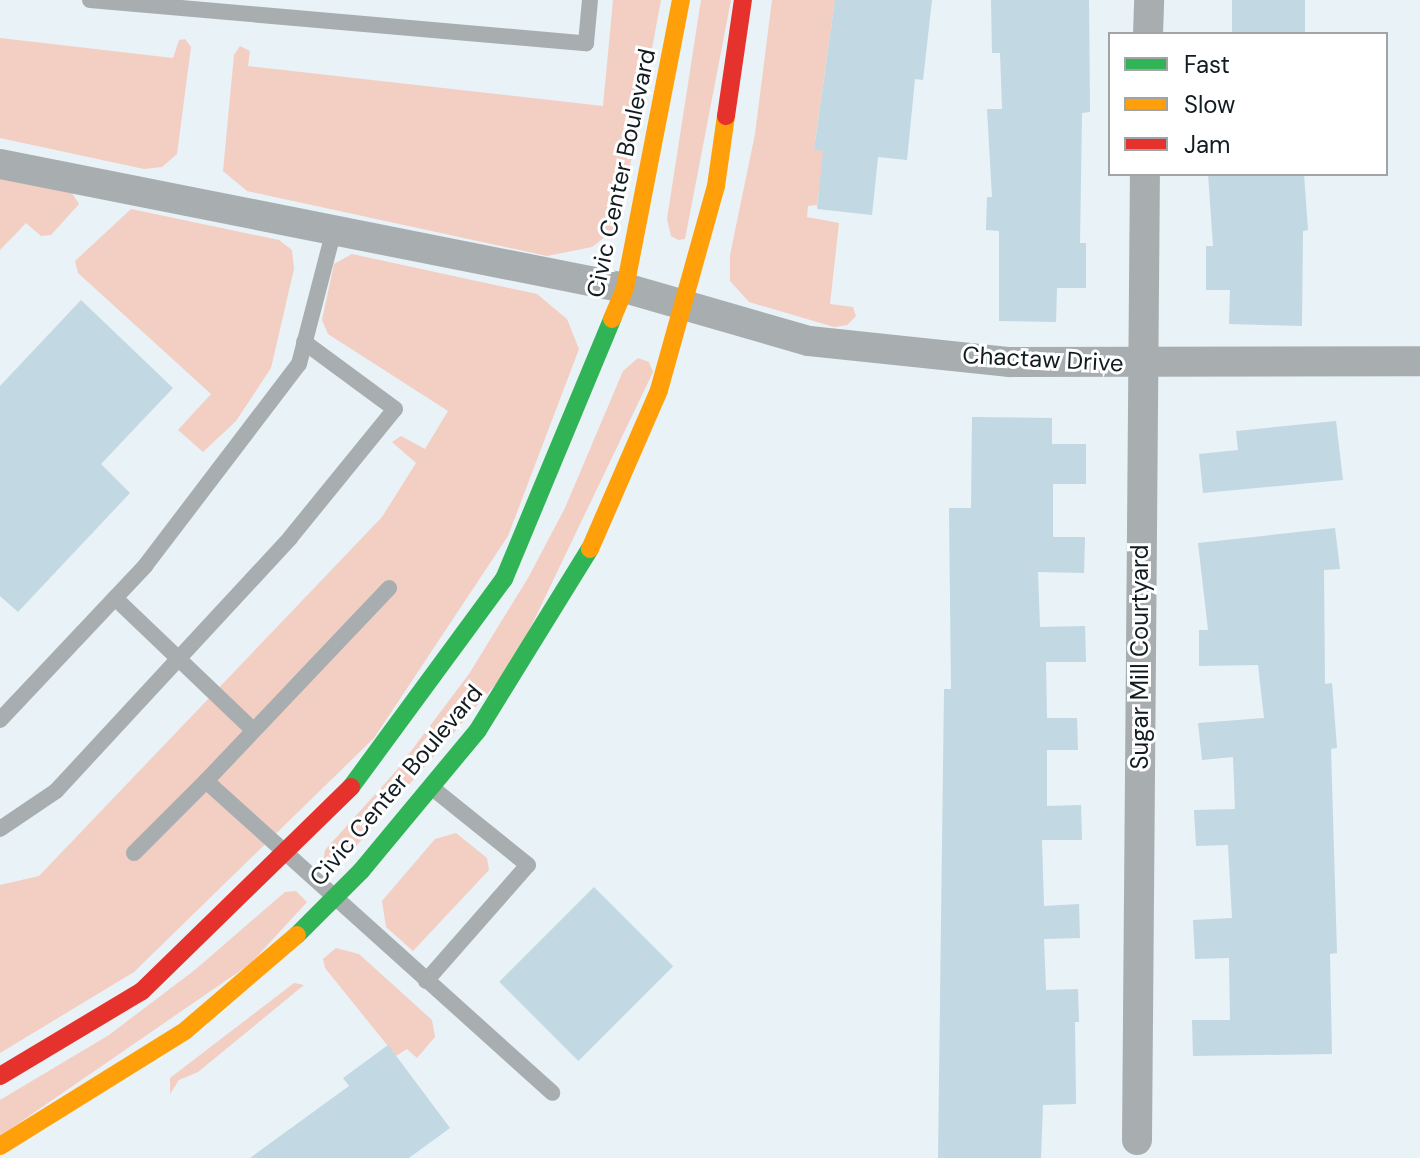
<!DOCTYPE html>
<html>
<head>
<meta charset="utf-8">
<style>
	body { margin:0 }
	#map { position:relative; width:1420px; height:1158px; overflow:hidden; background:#e8f2f7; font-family:"DM Sans",sans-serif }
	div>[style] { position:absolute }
	.green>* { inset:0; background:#f3cec3 }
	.building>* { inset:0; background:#c2d8e2; transform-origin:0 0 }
	.lane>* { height:16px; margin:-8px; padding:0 8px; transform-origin:8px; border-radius:8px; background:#a8aeb0 }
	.street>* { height:30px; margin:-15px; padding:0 15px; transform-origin:15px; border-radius:15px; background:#a8aeb0 }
	.fast>* { height:18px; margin:-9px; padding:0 9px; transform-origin:9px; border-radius:9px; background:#30b455 }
	.slow>* { height:18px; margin:-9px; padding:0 9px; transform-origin:9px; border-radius:9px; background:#ff9f0a }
	.jam>* { height:18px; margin:-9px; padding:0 9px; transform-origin:9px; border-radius:9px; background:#e5322d }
	span { translate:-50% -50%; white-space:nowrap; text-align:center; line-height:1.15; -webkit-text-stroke:6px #fff; paint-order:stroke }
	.street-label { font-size:24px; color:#111c21 }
	.legend { position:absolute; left:1108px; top:32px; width:280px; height:144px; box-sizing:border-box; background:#fff; border:2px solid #a0a4a6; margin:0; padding:10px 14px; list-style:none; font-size:24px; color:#111c21 }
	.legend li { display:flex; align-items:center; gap:16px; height:40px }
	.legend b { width:40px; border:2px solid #a0a4a6 }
</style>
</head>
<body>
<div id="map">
	<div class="green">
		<i style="clip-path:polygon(613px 0,661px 0,619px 226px,592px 247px,547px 256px,247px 191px,223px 171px,234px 55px,240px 46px,250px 51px,248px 66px,603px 106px)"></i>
		<i style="clip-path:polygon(701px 0,731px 0,685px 239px,678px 240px,671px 236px,667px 219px)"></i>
		<i style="clip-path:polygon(772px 0,835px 0,814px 149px,833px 152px,830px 191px,819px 190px,817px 205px,808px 206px,807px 217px,839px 223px,830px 304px,853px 307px,856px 316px,847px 325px,834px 327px,749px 302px,730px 281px,730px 255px,755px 134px)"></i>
		<i style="clip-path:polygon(0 38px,173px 58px,179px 40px,185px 39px,191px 47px,177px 154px,162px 167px,144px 169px,0 138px)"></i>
		<i style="clip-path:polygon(0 179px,72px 193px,79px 204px,51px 235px,41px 236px,26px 223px,0 250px)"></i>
		<i style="clip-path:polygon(131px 209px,279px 240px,292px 250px,294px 269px,271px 368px,236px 421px,203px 452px,178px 430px,211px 394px,78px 273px,75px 261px)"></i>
		<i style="clip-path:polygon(352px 254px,537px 294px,567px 319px,579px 349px,508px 536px,374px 738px,134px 972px,0 1053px,0 885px,39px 876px,382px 517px,416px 463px,392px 442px,401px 436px,425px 449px,448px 411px,328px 334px,322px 320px,334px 264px)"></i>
		<i style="clip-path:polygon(638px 358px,649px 362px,653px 372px,513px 664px,333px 873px,323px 863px,325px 850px,396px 771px,469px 674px,528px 578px,565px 508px,623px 371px)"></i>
		<i style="clip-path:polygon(456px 833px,487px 858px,489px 870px,413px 951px,386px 927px,382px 901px,435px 839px)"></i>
		<i style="clip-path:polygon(296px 891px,307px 902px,250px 964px,0 1136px,0 1100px,109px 1035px,196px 969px,285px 892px)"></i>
		<i style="clip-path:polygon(336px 948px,359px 954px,432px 1020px,435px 1037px,417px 1058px,407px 1049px,396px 1056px,325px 968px,323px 959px)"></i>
		<i style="clip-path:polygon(294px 983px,304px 985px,198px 1072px,179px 1080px,170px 1094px,170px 1078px)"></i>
	</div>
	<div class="building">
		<i style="clip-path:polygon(835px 0,932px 0,923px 80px,915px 79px,907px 160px,878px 157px,872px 215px,817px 209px,823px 151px,814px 150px)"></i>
		<i style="clip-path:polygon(991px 0,1089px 0,1090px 112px,1082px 113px,1080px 243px,1086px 243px,1086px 288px,1057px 288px,1056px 322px,999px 321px,999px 231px,986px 230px,987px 197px,992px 197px,987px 109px,1002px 109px,1000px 53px,992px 53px)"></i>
		<i style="left:1232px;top:0;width:73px;height:34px"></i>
		<i style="clip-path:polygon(1208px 174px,1304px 174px,1308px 230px,1303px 231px,1302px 326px,1229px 324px,1230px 290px,1206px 290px,1206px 246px,1213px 246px)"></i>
		<i style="clip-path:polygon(81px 300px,173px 388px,101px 464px,130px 493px,18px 612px,0 596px,0 386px)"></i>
		<i style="clip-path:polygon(972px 417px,1052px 418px,1052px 444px,1086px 444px,1086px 484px,1053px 484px,1053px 537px,1085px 537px,1084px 573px,1038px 572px,1040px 627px,1085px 626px,1086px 662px,1046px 662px,1047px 718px,1077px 718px,1078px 750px,1047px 750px,1047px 806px,1081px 805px,1082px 840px,1042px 840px,1044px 906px,1079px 904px,1080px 938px,1044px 939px,1046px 990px,1078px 989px,1079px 1022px,1075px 1022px,1076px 1104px,1043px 1105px,1041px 1158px,938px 1158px,944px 689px,951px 689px,949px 508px,971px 508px)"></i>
		<i style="clip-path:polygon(1336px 421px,1343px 480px,1203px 493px,1199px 454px,1238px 450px,1236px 431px)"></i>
		<i style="clip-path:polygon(1335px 528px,1340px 569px,1324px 570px,1325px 684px,1332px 683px,1337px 748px,1331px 749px,1337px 953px,1330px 954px,1332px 1054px,1193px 1056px,1192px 1020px,1230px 1020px,1229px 958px,1195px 959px,1193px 920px,1232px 918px,1228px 845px,1196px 846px,1194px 810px,1235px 809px,1233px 757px,1202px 760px,1198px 723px,1264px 718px,1258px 665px,1199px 666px,1199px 630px,1208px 630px,1198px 543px)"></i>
		<i style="left:594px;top:887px;width:112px;height:134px;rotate:45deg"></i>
		<i style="clip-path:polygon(388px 1045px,450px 1128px,409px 1158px,250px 1158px,349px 1086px,343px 1078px)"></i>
	</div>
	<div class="lane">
		<i style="left:90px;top:0;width:498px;rotate:5deg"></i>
		<i style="left:586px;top:43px;width:43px;rotate:-84.7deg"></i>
		<i style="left:115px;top:598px;width:190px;rotate:43.7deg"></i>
		<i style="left:0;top:720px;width:212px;rotate:-46.7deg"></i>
		<i style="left:145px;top:566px;width:254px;rotate:-52.7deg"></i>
		<i style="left:299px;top:364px;width:138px;rotate:-75.4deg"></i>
		<i style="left:206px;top:781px;width:266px;rotate:-46.5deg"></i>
		<i style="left:0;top:829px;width:68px;rotate:-34.2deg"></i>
		<i style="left:56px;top:791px;width:345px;rotate:-47.2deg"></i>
		<i style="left:290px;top:538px;width:166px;rotate:-50.9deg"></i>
		<i style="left:395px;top:409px;width:113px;rotate:-143.6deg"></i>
		<i style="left:134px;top:853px;width:102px;rotate:-45deg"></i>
		<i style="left:206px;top:781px;width:466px;rotate:42deg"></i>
		<i style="left:426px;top:981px;width:154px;rotate:-48.7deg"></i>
		<i style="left:528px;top:865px;width:124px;rotate:-141.2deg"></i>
	</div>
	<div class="street">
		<i style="left:1148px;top:34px;width:34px;rotate:-88deg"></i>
		<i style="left:0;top:164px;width:637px;rotate:11.22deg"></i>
		<i style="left:625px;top:288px;width:191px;rotate:16.1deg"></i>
		<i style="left:809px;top:341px;width:202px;rotate:6deg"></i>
		<i style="left:1010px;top:362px;width:410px;rotate:-0.1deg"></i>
		<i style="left:1137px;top:1140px;width:966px;rotate:-89.53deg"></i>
	</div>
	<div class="fast">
		<i style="left:351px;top:787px;width:258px;rotate:-53.7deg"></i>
		<i style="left:504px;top:579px;width:282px;rotate:-67.4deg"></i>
		<i style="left:297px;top:935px;width:91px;rotate:-45deg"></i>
		<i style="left:361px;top:871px;width:183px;rotate:-50.3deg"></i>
		<i style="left:478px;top:730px;width:213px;rotate:-58.3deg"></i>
	</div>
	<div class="slow">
		<i style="left:612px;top:319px;width:34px;rotate:-67deg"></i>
		<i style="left:625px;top:288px;width:293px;rotate:-79deg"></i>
		<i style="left:590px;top:549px;width:173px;rotate:-66.5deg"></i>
		<i style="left:659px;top:390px;width:212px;rotate:-74.4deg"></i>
		<i style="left:716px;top:186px;width:71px;rotate:-81.9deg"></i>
		<i style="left:0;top:1146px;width:219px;rotate:-31.9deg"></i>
		<i style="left:186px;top:1030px;width:146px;rotate:-40.6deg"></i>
	</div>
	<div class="jam">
		<i style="left:726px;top:116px;width:117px;rotate:-81.7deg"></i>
		<i style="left:0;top:1076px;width:165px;rotate:-30.9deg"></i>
		<i style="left:142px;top:991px;width:292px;rotate:-44.3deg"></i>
	</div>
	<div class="street-label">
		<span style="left:621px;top:173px;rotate:-78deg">Civic Center Boulevard</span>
		<span style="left:1043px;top:359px;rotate:3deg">Chactaw Drive</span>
		<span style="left:1140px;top:657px;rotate:-90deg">Sugar Mill Courtyard</span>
		<span style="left:396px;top:785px;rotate:-50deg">Civic Center Boulevard</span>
	</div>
	<ul class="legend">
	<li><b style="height:10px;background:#30b455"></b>Fast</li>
	<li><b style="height:10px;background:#ff9f0a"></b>Slow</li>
	<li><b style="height:10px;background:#e5322d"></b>Jam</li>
	</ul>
</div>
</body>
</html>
